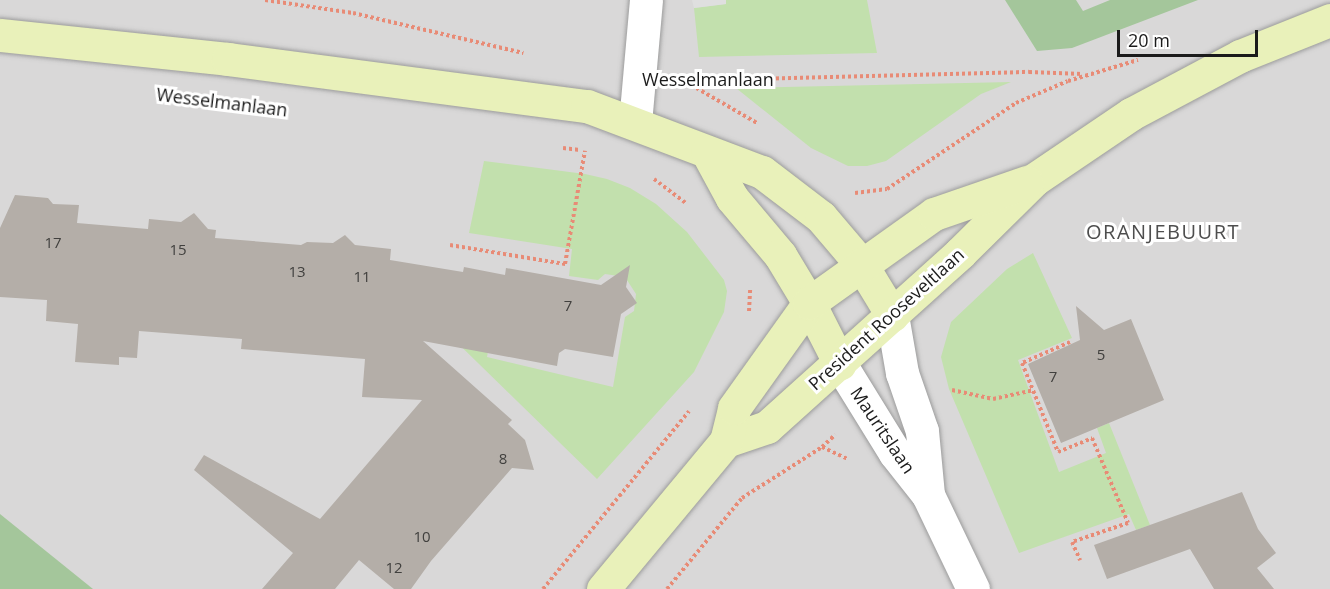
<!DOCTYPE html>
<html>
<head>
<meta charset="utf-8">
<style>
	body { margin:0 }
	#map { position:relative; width:1330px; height:589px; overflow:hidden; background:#ebe9e2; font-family:"Open Sans",sans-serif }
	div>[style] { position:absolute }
	.residential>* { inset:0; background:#d9d8d8; transform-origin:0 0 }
	.grass>* { inset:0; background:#c2e0ad }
	.forest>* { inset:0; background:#a4c69b }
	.parking>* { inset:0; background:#dfdfdf }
	.building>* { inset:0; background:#b4aea8 }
	.path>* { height:4px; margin-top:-2px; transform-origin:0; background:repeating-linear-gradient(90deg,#e88b76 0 3px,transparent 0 6px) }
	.roads { filter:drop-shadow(0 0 2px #9c9c9c) drop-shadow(0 0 2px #9c9c9c) }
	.street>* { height:33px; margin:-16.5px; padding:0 16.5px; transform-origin:16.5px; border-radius:16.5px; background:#fff }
	.secondary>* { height:33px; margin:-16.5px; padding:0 16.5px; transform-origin:16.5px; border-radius:16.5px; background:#e9f1ba }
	span { translate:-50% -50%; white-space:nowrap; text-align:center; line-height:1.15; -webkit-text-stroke:6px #fff; paint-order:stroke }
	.number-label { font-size:15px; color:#41403e }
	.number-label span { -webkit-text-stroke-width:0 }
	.street-label { font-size:18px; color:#1b1b1b }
	.neighbourhood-label { font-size:20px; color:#4e4e4e; letter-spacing:1.5px }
	.scale { position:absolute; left:1117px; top:30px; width:141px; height:27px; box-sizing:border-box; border:3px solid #1b1b1b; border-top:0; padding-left:8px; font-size:18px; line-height:21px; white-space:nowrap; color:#1b1b1b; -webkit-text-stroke:4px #fff; paint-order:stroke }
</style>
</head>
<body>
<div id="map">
	<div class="residential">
		<i style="left:0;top:0;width:1330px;height:589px"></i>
	</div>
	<div class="grass">
		<i style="clip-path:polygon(726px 0,867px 0,877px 53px,699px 57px,694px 8px,726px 4px)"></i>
		<i style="clip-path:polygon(1011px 82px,981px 94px,886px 161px,867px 166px,848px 166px,811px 148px,736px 88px)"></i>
		<i style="clip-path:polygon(484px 161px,585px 174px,607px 179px,630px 188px,656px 204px,687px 232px,724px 280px,727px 291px,724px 312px,694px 372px,597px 479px,436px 322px,489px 346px,487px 357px,613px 387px,625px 317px,634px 311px,636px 294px,625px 277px,605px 274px,598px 280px,569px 276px,572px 249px,469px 233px)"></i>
		<i style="clip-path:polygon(1033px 253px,1072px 338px,1018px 360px,1059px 472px,1106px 453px,1097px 428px,1109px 423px,1150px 525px,1136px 530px,1129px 514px,1019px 553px,949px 389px,941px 357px,951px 322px,1007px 269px)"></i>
	</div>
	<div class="forest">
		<i style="clip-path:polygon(1005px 0,1076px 0,1083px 11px,1110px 0,1198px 0,1072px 48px,1037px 51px)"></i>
		<i style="clip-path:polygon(0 514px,93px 589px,0 589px)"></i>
	</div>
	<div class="parking">
		<i style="clip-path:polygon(692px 0,726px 0,726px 4px,694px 8px)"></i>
	</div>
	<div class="building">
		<i style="clip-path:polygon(15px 195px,48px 198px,53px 204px,79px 205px,77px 223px,148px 229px,149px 219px,181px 222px,194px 213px,208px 229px,216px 230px,215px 238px,301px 245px,307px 242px,333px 243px,345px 235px,355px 245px,391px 249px,390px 260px,463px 272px,464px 267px,505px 275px,506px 268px,601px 285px,630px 265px,626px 287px,637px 303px,621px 314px,613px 357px,565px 349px,559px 353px,557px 366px,423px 341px,512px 420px,508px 424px,525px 440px,534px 470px,512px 468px,431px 561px,411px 589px,394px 589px,359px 560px,335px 589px,262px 589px,293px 553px,194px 470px,204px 455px,320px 519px,422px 400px,362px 397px,365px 359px,241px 349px,242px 339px,139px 331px,137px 358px,119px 357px,119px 365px,75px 362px,78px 324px,46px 321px,47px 300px,0 297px,0 228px)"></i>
		<i style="clip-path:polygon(1076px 306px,1104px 330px,1131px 319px,1164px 400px,1061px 443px,1028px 364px,1080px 340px)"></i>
		<i style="clip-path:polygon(1242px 492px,1258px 529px,1276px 553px,1257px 568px,1274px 589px,1214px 589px,1190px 549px,1107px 579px,1094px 545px)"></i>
	</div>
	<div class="path">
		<i style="left:265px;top:0;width:89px;rotate:8.4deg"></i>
		<i style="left:353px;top:13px;width:175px;rotate:13.2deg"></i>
		<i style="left:680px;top:81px;width:349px;rotate:-1.5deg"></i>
		<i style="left:1029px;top:72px;width:54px;rotate:2.1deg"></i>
		<i style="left:686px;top:82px;width:82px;rotate:30deg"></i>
		<i style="left:563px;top:148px;width:17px;rotate:7deg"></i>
		<i style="left:654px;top:179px;width:40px;rotate:37deg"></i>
		<i style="left:855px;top:193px;width:32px;rotate:-7deg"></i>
		<i style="left:887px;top:189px;width:155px;rotate:-33.7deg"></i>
		<i style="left:1016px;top:103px;width:56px;rotate:-22.9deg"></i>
		<i style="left:1068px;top:81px;width:73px;rotate:-16.7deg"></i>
		<i style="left:450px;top:245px;width:117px;rotate:9.4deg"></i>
		<i style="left:565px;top:264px;width:115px;rotate:-80deg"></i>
		<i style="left:749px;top:311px;width:22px;rotate:-87deg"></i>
		<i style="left:1070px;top:342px;width:52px;rotate:156.4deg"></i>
		<i style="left:1022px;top:363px;width:96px;rotate:68deg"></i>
		<i style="left:1058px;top:452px;width:37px;rotate:-22deg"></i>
		<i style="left:1092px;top:438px;width:92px;rotate:67deg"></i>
		<i style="left:1128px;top:523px;width:59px;rotate:161.3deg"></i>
		<i style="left:1072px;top:542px;width:20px;rotate:66deg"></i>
		<i style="left:952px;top:390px;width:42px;rotate:12.4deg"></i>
		<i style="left:993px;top:399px;width:42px;rotate:-12.4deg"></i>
		<i style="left:822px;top:447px;width:29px;rotate:25deg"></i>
		<i style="left:543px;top:589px;width:230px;rotate:-50.6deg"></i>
		<i style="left:667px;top:589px;width:118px;rotate:-50.5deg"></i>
		<i style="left:742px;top:498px;width:95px;rotate:-32.5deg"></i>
		<i style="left:822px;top:447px;width:18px;rotate:-43deg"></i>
	</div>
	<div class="roads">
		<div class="street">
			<i style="left:635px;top:123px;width:123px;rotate:-84.9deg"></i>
			<i style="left:892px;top:315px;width:59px;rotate:80.2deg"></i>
			<i style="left:902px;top:373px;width:61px;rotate:71deg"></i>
			<i style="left:922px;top:431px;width:64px;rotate:84.6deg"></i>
			<i style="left:840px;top:364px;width:105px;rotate:58.3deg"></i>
			<i style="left:895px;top:453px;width:53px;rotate:51.8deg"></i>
			<i style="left:928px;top:495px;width:104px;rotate:64.4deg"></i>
		</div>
		<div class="secondary">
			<i style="left:0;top:35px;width:229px;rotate:6deg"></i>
			<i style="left:228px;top:59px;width:362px;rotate:7.5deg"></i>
			<i style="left:587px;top:106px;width:187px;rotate:20.7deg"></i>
			<i style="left:762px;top:172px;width:74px;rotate:37.3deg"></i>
			<i style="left:821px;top:217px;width:62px;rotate:49.6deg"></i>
			<i style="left:861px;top:264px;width:60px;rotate:58.7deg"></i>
			<i style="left:707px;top:152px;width:52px;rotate:61.5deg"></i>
			<i style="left:732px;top:198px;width:75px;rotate:49.9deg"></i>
			<i style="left:780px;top:255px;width:56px;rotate:58.9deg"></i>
			<i style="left:809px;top:303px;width:68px;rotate:63.1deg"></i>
			<i style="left:726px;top:441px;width:43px;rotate:-18.9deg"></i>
			<i style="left:767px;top:427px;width:260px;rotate:-42deg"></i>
			<i style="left:960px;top:253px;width:105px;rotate:-44.6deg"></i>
			<i style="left:1035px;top:179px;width:116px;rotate:-34.1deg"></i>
			<i style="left:1131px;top:114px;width:123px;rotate:-28deg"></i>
			<i style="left:1240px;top:56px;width:97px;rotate:-21.8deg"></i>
			<i style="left:603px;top:589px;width:192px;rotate:-50.3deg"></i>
			<i style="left:726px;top:441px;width:34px;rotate:-76deg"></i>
			<i style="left:734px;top:408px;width:129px;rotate:-54.5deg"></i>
			<i style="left:809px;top:303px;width:153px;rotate:-35.5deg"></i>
			<i style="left:934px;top:214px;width:98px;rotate:-19deg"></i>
		</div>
	</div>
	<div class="number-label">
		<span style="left:53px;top:243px">17</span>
		<span style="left:178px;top:250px">15</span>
		<span style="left:297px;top:272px">13</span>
		<span style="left:362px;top:277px">11</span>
		<span style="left:568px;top:306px">7</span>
		<span style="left:1101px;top:355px">5</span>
		<span style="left:1053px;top:377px">7</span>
		<span style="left:503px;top:459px">8</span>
		<span style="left:422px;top:537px">10</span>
		<span style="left:394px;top:568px">12</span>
	</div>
	<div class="street-label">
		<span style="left:708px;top:79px">Wesselmanlaan</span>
		<span style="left:222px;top:102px;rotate:7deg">Wesselmanlaan</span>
		<span style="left:886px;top:319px;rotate:-42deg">President Rooseveltlaan</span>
		<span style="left:883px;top:430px;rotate:56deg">Mauritslaan</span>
	</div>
	<div class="neighbourhood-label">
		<span style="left:1163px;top:231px">ORANJEBUURT</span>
	</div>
	<div class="scale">20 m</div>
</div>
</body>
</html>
